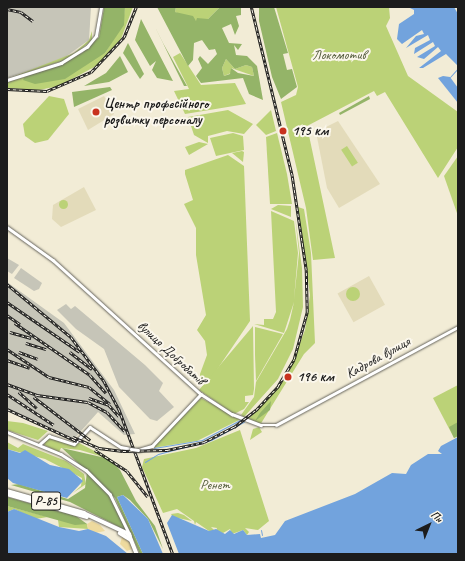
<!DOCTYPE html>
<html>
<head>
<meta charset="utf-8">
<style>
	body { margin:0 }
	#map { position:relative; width:465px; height:561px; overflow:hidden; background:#f2ecd6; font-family:Caveat,sans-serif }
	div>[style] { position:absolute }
	.built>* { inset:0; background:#e3dbba; transform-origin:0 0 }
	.industrial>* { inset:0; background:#c6c5b8 }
	.green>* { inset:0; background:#bbd277; transform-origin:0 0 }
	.round { border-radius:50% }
	.forest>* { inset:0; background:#94b468 }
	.sand>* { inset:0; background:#eeda9e }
	.water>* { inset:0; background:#72a3dd }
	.stream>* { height:1px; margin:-0.5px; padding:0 0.5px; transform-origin:0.5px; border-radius:0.5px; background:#72a3dd }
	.roads { filter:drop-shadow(0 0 1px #67655d) drop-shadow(0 0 1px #67655d) }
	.secondary>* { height:2.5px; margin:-1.25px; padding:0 1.25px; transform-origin:1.25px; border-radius:1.25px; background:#fff }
	.primary>* { height:3.5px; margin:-1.75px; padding:0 1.75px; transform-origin:1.75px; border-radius:1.75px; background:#fff }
	.rail>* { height:2.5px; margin-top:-1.25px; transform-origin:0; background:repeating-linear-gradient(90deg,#fbf7ec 0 3px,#1c1c1c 0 6px); box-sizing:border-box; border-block:1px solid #1c1c1c }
	.bridges { filter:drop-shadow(0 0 1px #67655d) drop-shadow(0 0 1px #67655d) }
	.secondary-bridge>* { height:2.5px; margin:-1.25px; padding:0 1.25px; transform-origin:1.25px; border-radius:1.25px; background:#fff }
	.dots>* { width:11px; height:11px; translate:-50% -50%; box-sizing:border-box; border:2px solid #fbf7ec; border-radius:50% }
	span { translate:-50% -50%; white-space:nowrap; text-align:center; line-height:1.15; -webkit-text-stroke:4px #fbf7ec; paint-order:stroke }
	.shield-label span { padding:1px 3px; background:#fbf7ec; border:1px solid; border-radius:3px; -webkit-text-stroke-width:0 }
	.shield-label { font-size:13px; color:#1c1c1c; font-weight:700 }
	.park-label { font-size:14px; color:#545c3c }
	.poi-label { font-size:14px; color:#1c1c1c; font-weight:700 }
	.left { translate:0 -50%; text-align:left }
	.street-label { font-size:14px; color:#1c1c1c }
	.frame { position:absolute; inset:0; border:8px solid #1c1c1c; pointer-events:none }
	.north { position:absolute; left:409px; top:505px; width:40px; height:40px; -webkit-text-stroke:3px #fbf7ec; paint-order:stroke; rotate:43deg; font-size:11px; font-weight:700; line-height:16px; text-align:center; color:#1c1c1c }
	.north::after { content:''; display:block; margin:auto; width:14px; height:18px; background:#1c1c1c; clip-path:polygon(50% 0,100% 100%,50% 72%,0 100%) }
</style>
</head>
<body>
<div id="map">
	<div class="built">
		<i style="clip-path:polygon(104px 96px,114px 114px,88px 130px,78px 109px)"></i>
		<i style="clip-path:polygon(338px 121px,380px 184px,339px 208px,327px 188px,316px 132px)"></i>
		<i style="clip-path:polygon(84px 187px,96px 210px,61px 227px,52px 219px,53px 205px)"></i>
		<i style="left:369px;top:276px;width:33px;height:36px;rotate:61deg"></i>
	</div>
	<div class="industrial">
		<i style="clip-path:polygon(7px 7px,91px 7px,89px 40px,61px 60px,7px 78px)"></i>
		<i style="clip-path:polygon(7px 258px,19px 265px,12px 274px,7px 271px)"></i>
		<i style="clip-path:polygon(21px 268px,42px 283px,39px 289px,34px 291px,14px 278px)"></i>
		<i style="clip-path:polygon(7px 282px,64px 323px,114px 390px,135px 434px,124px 435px,98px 412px,72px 441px,7px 411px)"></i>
		<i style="clip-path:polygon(66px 304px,71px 309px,75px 306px,145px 365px,163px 383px,159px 391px,174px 407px,157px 421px,150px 419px,119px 387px,104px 349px,76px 329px,57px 310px)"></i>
	</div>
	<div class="green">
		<i style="clip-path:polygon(125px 7px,133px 7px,121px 39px,98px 65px,59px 86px,39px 90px,7px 88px,7px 82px,105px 53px,123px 24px)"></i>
		<i style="clip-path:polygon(176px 7px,189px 8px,220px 7px,208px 19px,196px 21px,175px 12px)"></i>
		<i style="clip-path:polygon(276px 7px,389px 7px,390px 18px,386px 26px,408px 76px,458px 112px,458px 147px,438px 178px,385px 92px,377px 96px,374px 91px,307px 126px,335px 258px,313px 260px,306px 208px,281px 102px,296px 95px,298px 87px)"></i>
		<i style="clip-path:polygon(92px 31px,92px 40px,75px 54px,62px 61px,7px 79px,74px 53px,89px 40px)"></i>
		<i style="clip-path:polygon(180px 53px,201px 85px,235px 83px,246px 104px,185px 114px,174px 91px,189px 89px,173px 57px)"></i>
		<i style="clip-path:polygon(226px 59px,235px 69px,246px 65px,252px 67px,254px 76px,231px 68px,231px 73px,224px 76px,222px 68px)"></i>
		<i style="clip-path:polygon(49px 96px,64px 99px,69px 114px,48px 140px,35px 143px,25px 136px,23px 124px)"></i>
		<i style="clip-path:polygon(228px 110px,253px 124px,244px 134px,227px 131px,208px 136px,208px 143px,194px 135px,188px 117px)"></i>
		<i style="clip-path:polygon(271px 110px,276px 131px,266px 135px,256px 125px)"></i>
		<i style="clip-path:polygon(233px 133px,243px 136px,244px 150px,216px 156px,210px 138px)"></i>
		<i style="clip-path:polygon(277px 133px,287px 174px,292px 204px,270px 204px,266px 137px)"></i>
		<i style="clip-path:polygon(199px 142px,208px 144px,189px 155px,185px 147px)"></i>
		<i style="left:347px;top:146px;width:20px;height:7px;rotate:57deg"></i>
		<i style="clip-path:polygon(244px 152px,243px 162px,232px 153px,242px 151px)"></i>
		<i style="clip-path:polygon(228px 155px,244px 166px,250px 321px,212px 377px,201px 385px,200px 374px,207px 355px,205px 341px,197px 330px,206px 315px,196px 255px,196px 228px,184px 204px,193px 200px,185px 174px,185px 170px)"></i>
		<i style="clip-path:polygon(458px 156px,458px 216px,444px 176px)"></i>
		<i class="round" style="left:58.5px;top:199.5px;width:9px;height:9px"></i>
		<i style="clip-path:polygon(278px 205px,291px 206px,291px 217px,271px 209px)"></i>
		<i style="clip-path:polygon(298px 207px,304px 209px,311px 253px,315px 343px,304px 354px,260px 425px,248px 419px,286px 378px,305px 330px,310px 295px)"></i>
		<i style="clip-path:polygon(271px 211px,294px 221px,298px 253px,294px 299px,299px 253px,295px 216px,302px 268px,303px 307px,293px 349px,278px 379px,244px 417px,241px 415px,254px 397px,256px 382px,287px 329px,290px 320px,294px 302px,284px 333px,254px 324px,264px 325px,264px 319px,273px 319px,276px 312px)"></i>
		<i class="round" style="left:346px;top:287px;width:14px;height:14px"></i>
		<i style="clip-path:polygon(253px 326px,254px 389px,253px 395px,245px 396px,245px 402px,249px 402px,244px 409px,234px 414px,199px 390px)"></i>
		<i style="clip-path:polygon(255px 327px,283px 334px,256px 381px,255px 355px)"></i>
		<i style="clip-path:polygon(458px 385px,458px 436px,454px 438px,433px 398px)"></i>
		<i style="clip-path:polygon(201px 398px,241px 419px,197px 441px,152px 448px)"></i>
		<i style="clip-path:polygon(7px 421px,23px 423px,48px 431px,38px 440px,7px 430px)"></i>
		<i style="clip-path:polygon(259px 427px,262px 432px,250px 440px,253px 429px)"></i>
		<i style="clip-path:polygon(240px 430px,269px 521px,258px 530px,245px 528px,249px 532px,247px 535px,243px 530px,232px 534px,230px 529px,223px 533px,216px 531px,217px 528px,211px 527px,215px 531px,209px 531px,196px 522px,195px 525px,194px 521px,177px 509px,163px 513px,142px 467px,144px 459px,196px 448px)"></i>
		<i style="clip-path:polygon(47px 437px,71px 445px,79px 443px,110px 459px,80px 450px,61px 448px,59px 452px,44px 445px)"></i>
		<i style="clip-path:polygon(7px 442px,18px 448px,23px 444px,66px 461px,84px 474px,86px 484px,73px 493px,81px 486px,82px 478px,45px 459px,7px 449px)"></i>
		<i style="clip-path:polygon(7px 506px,48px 517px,35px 519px,14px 509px,7px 512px)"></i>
		<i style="clip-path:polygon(178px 513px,184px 515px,192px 521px,173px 517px,171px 514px)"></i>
		<i style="clip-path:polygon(58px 520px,87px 524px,88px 529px,59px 527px)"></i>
	</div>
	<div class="forest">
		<i style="clip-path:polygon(125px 7px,124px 25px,105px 53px,65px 79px,35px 84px,23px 80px,25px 76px,82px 53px,99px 37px,104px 8px)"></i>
		<i style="clip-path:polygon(evenodd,157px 7px,176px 7px,175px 12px,193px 16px,196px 21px,197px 18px,208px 19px,220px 7px,241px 7px,241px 15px,236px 16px,239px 26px,235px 35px,231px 24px,222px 28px,229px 43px,242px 44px,238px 50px,234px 45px,236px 55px,247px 56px,257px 66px,263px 100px,249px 94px,243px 78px,201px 83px,196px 76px,202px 68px,198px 59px,200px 56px,208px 64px,217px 54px,215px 49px,209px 50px,202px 40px,194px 43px,193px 60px,188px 66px,157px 7px,226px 59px,235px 69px,246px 65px,252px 67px,254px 76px,238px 73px,231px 68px,230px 74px,224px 76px,222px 68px,226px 59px)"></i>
		<i style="clip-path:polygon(259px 7px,274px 7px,288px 53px,283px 54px,287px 70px,292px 69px,297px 87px,281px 99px,272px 77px,259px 21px)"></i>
		<i style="clip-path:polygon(141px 19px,159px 54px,173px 81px,157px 78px,152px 70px,156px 61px,150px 66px,135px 40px)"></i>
		<i style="clip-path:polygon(154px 25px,163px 43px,187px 86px,184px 86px)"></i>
		<i style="clip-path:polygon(128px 43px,144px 74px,140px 79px,123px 53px)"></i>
		<i style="clip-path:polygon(120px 56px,128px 72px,109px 82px,84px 86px,106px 73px)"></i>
		<i style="clip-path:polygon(110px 87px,112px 90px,74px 107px,72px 92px)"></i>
		<i style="clip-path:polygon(369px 96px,370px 99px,340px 115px,339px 113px)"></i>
		<i style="clip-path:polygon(271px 401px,270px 410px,255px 421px,260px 413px)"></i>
		<i style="clip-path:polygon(458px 422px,458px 436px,454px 438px,449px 427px)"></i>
		<i style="clip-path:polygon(62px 448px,110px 459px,120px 470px,136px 501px,155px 526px,163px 549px,148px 519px,130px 500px,123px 495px,117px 497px,143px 554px,140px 554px,115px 498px)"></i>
		<i style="clip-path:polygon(87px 472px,111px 498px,127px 531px,70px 502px,11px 485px,19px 484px,68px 499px,85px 488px)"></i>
		<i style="clip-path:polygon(7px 497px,76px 516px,87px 524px,75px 525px,7px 506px)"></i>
	</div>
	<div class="sand">
		<i style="clip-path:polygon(92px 521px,100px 525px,105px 531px,95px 533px,88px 529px,87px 524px)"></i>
		<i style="clip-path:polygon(122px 537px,131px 543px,132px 549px,127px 551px,120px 544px)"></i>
	</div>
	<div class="water">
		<i style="clip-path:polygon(408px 7px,454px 7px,458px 14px,458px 66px,446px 54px,423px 68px,419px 68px,441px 51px,438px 47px,424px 59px,417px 57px,435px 46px,433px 42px,414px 54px,415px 48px,430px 40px,428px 35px,406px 48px,416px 36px,424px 34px,422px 30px,402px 44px,397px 39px,399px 24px,414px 14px,414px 10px)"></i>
		<i style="clip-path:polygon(443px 76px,450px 77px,458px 88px,458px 103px,438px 78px)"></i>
		<i style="clip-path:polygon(458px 437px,458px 554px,179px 554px,167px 523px,172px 515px,209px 531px,216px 529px,225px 534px,230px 530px,234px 534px,243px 530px,247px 535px,260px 534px,261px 538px,275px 535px,285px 521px,355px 494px,392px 473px,406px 474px,411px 465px,428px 454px,442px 454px,438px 451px,441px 446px)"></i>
		<i style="clip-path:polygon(7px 449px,20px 453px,25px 450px,50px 465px,69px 469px,83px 481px,67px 498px,13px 483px,7px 478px)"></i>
		<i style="clip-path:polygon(123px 495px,148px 519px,163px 554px,143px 554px,117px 497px)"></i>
		<i style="clip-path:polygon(14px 509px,59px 527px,79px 531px,88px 529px,106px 536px,128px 554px,7px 554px,7px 512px)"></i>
	</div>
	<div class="stream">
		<i style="left:450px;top:77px;width:12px;rotate:-48deg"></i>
		<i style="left:154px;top:448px;width:49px;rotate:-9.5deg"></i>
		<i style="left:202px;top:440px;width:43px;rotate:-27.8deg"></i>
		<i style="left:145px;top:462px;width:15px;rotate:-32deg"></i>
		<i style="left:158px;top:454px;width:55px;rotate:-14.8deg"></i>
		<i style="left:211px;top:440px;width:38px;rotate:-29deg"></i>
		<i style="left:261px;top:530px;width:5px;rotate:79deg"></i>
	</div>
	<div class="roads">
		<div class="secondary">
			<i style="left:7px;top:80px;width:57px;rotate:-17.5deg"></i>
			<i style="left:61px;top:63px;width:31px;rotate:-32deg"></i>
			<i style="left:87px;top:47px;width:14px;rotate:-51deg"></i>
			<i style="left:96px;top:36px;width:29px;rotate:-80deg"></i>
			<i style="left:7px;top:227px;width:57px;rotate:35.7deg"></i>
			<i style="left:53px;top:260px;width:200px;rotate:42.2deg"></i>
			<i style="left:201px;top:394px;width:37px;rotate:33deg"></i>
			<i style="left:232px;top:414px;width:31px;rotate:21deg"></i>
			<i style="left:261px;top:425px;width:15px"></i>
			<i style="left:276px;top:425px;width:207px;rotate:-28.3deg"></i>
			<i style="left:7px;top:432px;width:58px;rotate:22.2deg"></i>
			<i style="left:61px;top:454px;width:30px;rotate:33deg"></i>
			<i style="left:86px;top:470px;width:34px;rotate:45deg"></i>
			<i style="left:110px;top:494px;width:46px;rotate:64deg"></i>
			<i style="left:40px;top:444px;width:12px;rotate:-42deg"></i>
			<i style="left:49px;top:436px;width:26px;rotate:18deg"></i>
			<i style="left:74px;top:444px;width:23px;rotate:-47deg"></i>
			<i style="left:90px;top:427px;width:37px;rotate:33deg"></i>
			<i style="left:121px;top:447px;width:10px;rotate:11deg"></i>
			<i style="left:138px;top:450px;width:15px;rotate:-16deg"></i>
			<i style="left:152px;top:446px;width:71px;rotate:-46.7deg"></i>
		</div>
		<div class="primary">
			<i style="left:7px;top:491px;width:80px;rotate:15.9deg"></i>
			<i style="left:84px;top:513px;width:50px;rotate:25deg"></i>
			<i style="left:129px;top:534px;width:22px;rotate:68deg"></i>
			<i style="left:7px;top:494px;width:83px;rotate:16deg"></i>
			<i style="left:120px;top:533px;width:13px;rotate:32deg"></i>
		</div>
	</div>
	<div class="rail">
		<i style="left:7px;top:9px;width:14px;rotate:12deg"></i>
		<i style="left:21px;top:12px;width:15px;rotate:37deg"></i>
		<i style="left:7px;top:89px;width:40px;rotate:2.9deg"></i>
		<i style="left:47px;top:91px;width:48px;rotate:-23.4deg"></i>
		<i style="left:91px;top:72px;width:48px;rotate:-46.7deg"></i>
		<i style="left:124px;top:37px;width:32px;rotate:-68deg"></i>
		<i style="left:7px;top:284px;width:83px;rotate:39.6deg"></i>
		<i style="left:71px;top:337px;width:55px;rotate:53.1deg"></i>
		<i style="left:104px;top:381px;width:32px;rotate:62deg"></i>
		<i style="left:119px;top:409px;width:155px;rotate:69.6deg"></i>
		<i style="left:7px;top:302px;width:88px;rotate:34.4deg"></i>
		<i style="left:7px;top:315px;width:16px;rotate:35deg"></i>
		<i style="left:15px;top:323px;width:91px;rotate:34.7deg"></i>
		<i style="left:90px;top:375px;width:24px;rotate:48deg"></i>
		<i style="left:10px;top:332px;width:22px;rotate:16deg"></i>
		<i style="left:26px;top:343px;width:21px;rotate:17deg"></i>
		<i style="left:7px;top:349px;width:50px;rotate:33.7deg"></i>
		<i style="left:49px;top:377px;width:41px;rotate:14deg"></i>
		<i style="left:89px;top:387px;width:27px;rotate:39deg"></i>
		<i style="left:19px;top:352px;width:20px;rotate:20deg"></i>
		<i style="left:70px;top:352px;width:28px;rotate:38deg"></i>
		<i style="left:7px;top:360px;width:24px;rotate:19deg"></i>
		<i style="left:7px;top:384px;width:32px;rotate:20deg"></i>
		<i style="left:37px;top:395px;width:51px;rotate:7.8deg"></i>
		<i style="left:88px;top:402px;width:21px;rotate:28deg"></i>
		<i style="left:107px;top:412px;width:26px;rotate:47deg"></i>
		<i style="left:19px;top:392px;width:24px;rotate:42deg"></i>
		<i style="left:7px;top:394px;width:56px;rotate:33.4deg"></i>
		<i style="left:34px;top:397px;width:71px;rotate:37.5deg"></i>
		<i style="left:89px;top:398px;width:21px;rotate:19deg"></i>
		<i style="left:109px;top:405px;width:15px;rotate:48deg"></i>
		<i style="left:7px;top:409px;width:77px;rotate:24.6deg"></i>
		<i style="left:73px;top:437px;width:28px;rotate:23deg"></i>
		<i style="left:99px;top:448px;width:24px;rotate:7deg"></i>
		<i style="left:123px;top:451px;width:44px;rotate:-1.3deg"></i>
		<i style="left:167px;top:450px;width:38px;rotate:-12deg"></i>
		<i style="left:204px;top:442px;width:34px;rotate:-27deg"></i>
		<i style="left:234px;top:427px;width:28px;rotate:-38deg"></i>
		<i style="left:256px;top:410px;width:33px;rotate:-47deg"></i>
		<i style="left:278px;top:386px;width:31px;rotate:-59deg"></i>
		<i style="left:294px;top:359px;width:49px;rotate:-74.5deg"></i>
		<i style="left:307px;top:312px;width:42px;rotate:-91.4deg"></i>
		<i style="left:306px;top:270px;width:95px;rotate:-98.5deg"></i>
		<i style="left:292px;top:176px;width:174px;rotate:-103.6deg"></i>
		<i style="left:95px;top:450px;width:38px;rotate:33deg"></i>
		<i style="left:127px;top:471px;width:33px;rotate:51deg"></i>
	</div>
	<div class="bridges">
		<div class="secondary-bridge">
			<i style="left:131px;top:449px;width:7px;rotate:8deg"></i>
		</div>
	</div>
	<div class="dots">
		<i style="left:96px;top:112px;background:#c8321e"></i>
		<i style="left:283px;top:131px;background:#c8321e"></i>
		<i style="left:288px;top:377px;background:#c8321e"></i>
	</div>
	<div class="shield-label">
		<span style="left:46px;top:501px">Р-85</span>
	</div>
	<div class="park-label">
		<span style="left:339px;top:55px">Локомотив</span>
		<span style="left:215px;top:485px">Ренет</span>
	</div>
	<div class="poi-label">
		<span class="left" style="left:104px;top:112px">Центр професійного<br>розвитку персоналу</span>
		<span class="left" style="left:292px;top:131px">195 км</span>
		<span class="left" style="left:297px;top:377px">196 км</span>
	</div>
	<div class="street-label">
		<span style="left:171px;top:353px;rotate:43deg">вулиця Добробатів</span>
		<span style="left:378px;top:358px;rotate:-29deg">Кадрова вулиця</span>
	</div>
	<div class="frame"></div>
	<div class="north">Пн</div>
</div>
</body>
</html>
